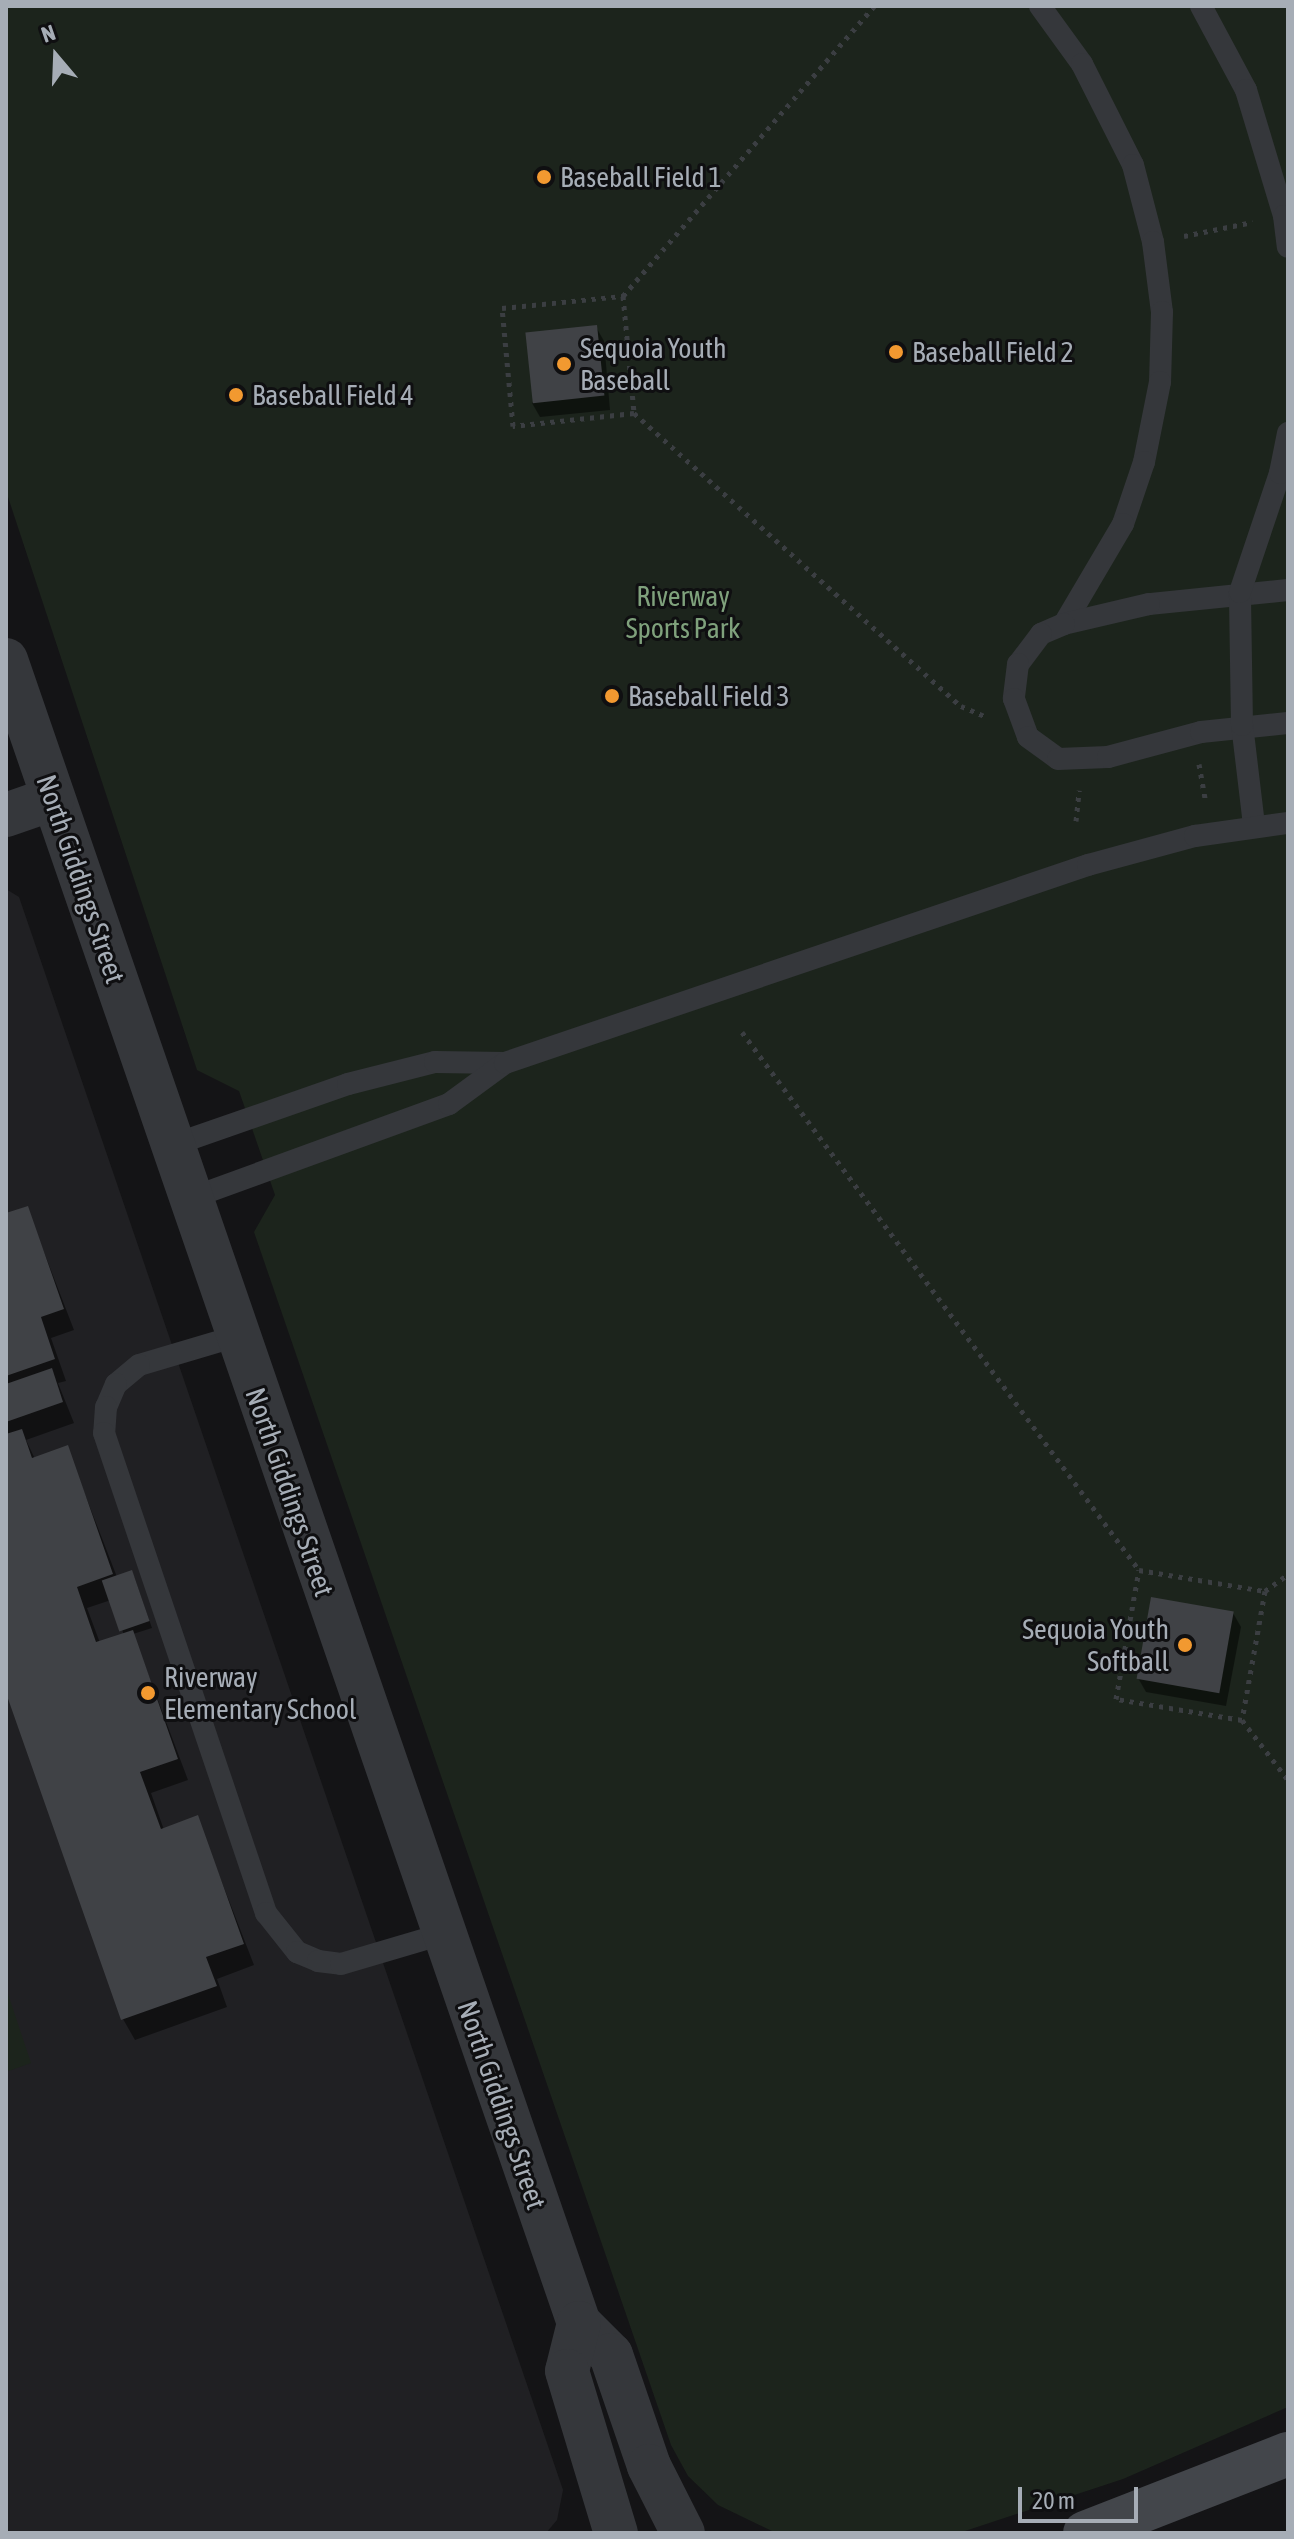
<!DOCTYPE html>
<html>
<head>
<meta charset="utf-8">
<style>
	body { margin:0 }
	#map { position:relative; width:1294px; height:2539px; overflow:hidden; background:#141416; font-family:"Asap Condensed",sans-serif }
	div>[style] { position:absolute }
	.built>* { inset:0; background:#202023 }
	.green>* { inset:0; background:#1c241c }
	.shadow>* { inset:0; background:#0007 }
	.building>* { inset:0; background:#404246; transform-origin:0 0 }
	.path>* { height:5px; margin-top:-2.5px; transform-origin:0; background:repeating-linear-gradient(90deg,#3b3e42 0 4px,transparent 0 10px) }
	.lane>* { height:22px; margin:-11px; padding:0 11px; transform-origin:11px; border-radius:11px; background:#35373b }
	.street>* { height:44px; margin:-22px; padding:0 22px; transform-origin:22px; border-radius:22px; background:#35373b }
	.secondary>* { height:44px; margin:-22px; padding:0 22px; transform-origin:22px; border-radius:22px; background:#43464b }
	.dots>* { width:22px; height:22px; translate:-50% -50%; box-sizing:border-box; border:4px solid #0f0f11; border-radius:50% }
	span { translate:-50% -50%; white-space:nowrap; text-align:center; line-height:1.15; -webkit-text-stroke:6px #0f0f11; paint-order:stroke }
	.poi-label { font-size:28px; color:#a6adb6 }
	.left { translate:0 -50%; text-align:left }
	.right { translate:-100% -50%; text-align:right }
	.park-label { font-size:28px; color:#7fa17c }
	.street-label { font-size:28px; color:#a6adb6 }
	.frame { position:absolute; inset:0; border:8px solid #a6adb6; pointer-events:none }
	.north { position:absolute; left:16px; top:16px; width:80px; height:80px; -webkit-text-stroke:6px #0f0f11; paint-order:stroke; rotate:341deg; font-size:22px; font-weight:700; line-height:32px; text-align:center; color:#a6adb6 }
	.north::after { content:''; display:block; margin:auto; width:28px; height:36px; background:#a6adb6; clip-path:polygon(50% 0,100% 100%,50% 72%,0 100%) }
	.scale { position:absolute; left:1018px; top:2487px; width:120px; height:36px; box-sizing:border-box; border:4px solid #a6adb6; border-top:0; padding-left:10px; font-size:24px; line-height:28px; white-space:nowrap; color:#a6adb6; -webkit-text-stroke:6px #0f0f11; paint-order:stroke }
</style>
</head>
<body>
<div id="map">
	<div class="built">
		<i style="clip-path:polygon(6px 889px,19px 897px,563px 2490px,557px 2520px,546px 2533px,6px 2533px)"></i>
	</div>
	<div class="green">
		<i style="clip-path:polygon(6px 6px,1288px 6px,1288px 2407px,1123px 2479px,959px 2533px,776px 2533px,718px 2505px,688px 2476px,671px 2445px,254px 1232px,275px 1195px,239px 1091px,197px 1070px,6px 491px)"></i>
		<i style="clip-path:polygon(6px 1988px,31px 2063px,6px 2072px)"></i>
	</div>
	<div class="shadow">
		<i style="clip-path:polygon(596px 327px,604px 341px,610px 410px,540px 417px,532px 403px)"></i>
		<i style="clip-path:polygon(evenodd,27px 1208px,74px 1330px,51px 1338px,66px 1381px,58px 1383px,74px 1423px,26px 1440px,35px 1459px,67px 1448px,117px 1577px,132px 1572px,135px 1579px,152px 1628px,133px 1634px,188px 1780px,151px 1793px,164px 1830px,197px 1818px,254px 1965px,217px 1979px,227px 2007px,135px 2040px,123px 2019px,6px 1687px,6px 1215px,27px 1208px,111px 1600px,124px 1635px,100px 1643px,87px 1608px,111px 1600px)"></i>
		<i style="clip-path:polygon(1233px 1613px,1241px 1627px,1226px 1706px,1146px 1692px,1138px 1678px)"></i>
	</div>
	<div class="building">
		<i style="left:597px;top:325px;width:71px;height:72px;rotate:84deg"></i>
		<i style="clip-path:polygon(28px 1206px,64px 1309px,41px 1317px,55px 1359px,6px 1376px,6px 1213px)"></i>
		<i style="clip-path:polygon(52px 1368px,63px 1402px,6px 1422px,6px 1384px)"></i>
		<i style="clip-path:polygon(22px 1429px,32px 1458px,68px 1445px,113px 1574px,77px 1587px,96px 1642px,133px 1630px,178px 1759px,140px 1772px,161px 1829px,198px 1815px,244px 1944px,206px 1957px,217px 1986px,121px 2020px,6px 1693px,6px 1434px)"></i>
		<i style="left:132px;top:1570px;width:54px;height:32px;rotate:71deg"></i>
		<i style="left:1151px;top:1597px;width:84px;height:83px;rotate:10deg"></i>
	</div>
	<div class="path">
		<i style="left:1184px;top:236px;width:70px;rotate:-11.5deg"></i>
		<i style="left:623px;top:296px;width:118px;rotate:84.6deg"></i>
		<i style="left:634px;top:413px;width:122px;rotate:173.9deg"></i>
		<i style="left:513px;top:426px;width:119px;rotate:-95.3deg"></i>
		<i style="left:502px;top:308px;width:122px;rotate:-5.7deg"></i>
		<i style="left:623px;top:296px;width:384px;rotate:-49.1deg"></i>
		<i style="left:634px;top:413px;width:439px;rotate:41.9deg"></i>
		<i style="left:961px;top:706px;width:28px;rotate:23deg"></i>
		<i style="left:1199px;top:764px;width:35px;rotate:80deg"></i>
		<i style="left:1076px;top:821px;width:31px;rotate:-84deg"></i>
		<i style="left:742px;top:1032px;width:669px;rotate:53.58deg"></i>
		<i style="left:1139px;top:1570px;width:128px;rotate:9.5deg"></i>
		<i style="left:1265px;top:1591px;width:131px;rotate:100.1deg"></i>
		<i style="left:1242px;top:1720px;width:128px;rotate:-170.5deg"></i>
		<i style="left:1116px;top:1699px;width:131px;rotate:-79.9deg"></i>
		<i style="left:1265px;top:1591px;width:29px;rotate:-36deg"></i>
		<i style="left:1242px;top:1720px;width:76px;rotate:52.5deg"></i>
	</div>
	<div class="lane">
		<i style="left:1040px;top:6px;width:72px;rotate:54.1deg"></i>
		<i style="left:1082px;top:64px;width:113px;rotate:63.2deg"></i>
		<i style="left:1133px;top:165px;width:80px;rotate:75.4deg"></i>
		<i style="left:1153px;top:242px;width:71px;rotate:82.7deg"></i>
		<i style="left:1162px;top:312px;width:70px;rotate:91.6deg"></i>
		<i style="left:1160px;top:382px;width:82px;rotate:101.3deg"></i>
		<i style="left:1144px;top:462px;width:65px;rotate:108.7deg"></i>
		<i style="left:1123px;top:524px;width:116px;rotate:120.5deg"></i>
		<i style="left:1201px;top:6px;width:95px;rotate:61.8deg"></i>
		<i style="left:1246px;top:90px;width:132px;rotate:73.2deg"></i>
		<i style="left:1284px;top:216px;width:31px;rotate:83deg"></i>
		<i style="left:1288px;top:590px;width:140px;rotate:174.2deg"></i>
		<i style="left:1149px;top:604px;width:87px;rotate:166.8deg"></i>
		<i style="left:1064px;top:624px;width:25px;rotate:157deg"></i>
		<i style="left:1041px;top:634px;width:38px;rotate:127deg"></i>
		<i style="left:1018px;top:664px;width:35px;rotate:97deg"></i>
		<i style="left:1014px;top:699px;width:40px;rotate:69.8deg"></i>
		<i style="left:1028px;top:737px;width:37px;rotate:36deg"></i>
		<i style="left:1058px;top:759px;width:50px;rotate:-2.3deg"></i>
		<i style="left:1108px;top:757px;width:96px;rotate:-15deg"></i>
		<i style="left:1201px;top:732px;width:87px;rotate:-5.9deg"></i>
		<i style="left:1254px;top:825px;width:101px;rotate:-96.8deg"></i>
		<i style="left:1242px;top:725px;width:133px;rotate:-90.9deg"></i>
		<i style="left:1240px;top:592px;width:126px;rotate:-71.4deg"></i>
		<i style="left:1280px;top:473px;width:41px;rotate:-78.7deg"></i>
		<i style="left:173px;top:1145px;width:185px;rotate:-19.2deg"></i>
		<i style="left:348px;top:1084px;width:90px;rotate:-14.2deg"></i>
		<i style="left:435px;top:1062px;width:70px;rotate:0.8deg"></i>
		<i style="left:191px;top:1198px;width:275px;rotate:-20deg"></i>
		<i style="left:449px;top:1104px;width:69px;rotate:-36.2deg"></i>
		<i style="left:505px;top:1063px;width:616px;rotate:-18.76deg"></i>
		<i style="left:1088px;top:865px;width:111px;rotate:-15.2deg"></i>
		<i style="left:1195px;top:836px;width:94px;rotate:-8deg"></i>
		<i style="left:237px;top:1336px;width:102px;rotate:163.5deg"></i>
		<i style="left:139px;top:1365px;width:30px;rotate:140deg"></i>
		<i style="left:116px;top:1384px;width:25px;rotate:113deg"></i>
		<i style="left:106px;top:1407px;width:26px;rotate:94deg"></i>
		<i style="left:104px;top:1433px;width:507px;rotate:71.35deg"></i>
		<i style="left:266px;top:1913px;width:50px;rotate:51.5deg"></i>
		<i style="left:297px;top:1952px;width:23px;rotate:23deg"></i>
		<i style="left:318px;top:1961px;width:23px;rotate:7deg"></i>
		<i style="left:341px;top:1964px;width:106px;rotate:-16.4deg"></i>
	</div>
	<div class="street">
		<i style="left:6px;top:660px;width:1759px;rotate:70.99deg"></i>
		<i style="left:579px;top:2323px;width:45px;rotate:45deg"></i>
		<i style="left:611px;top:2355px;width:117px;rotate:71.1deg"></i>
		<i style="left:649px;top:2466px;width:75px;rotate:63.1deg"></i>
		<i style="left:6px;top:815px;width:49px;rotate:-19.2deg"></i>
		<i style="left:579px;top:2323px;width:49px;rotate:104deg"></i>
		<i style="left:567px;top:2371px;width:169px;rotate:73.2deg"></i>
	</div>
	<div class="secondary">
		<i style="left:1085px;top:2533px;width:218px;rotate:-21.3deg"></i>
	</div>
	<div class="dots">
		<i style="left:544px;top:177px;background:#f29930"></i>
		<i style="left:896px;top:352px;background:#f29930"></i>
		<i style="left:564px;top:364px;background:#f29930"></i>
		<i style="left:236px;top:395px;background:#f29930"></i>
		<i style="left:612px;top:696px;background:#f29930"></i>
		<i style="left:1185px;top:1645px;background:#f29930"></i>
		<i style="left:148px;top:1693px;background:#f29930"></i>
	</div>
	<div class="poi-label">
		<span class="left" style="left:560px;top:177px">Baseball Field 1</span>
		<span class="left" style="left:580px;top:364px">Sequoia Youth<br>Baseball</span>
		<span class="left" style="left:912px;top:352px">Baseball Field 2</span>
		<span class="left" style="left:252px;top:395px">Baseball Field 4</span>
		<span class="left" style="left:628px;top:696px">Baseball Field 3</span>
		<span class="right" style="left:1169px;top:1645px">Sequoia Youth<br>Softball</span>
		<span class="left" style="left:164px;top:1693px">Riverway<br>Elementary School</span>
	</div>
	<div class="park-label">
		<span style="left:683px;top:612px">Riverway<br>Sports Park</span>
	</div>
	<div class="street-label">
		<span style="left:81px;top:879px;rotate:71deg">North Giddings Street</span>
		<span style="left:290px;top:1492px;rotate:71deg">North Giddings Street</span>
		<span style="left:502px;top:2105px;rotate:71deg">North Giddings Street</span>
	</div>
	<div class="frame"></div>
	<div class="north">N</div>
	<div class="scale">20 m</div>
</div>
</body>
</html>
